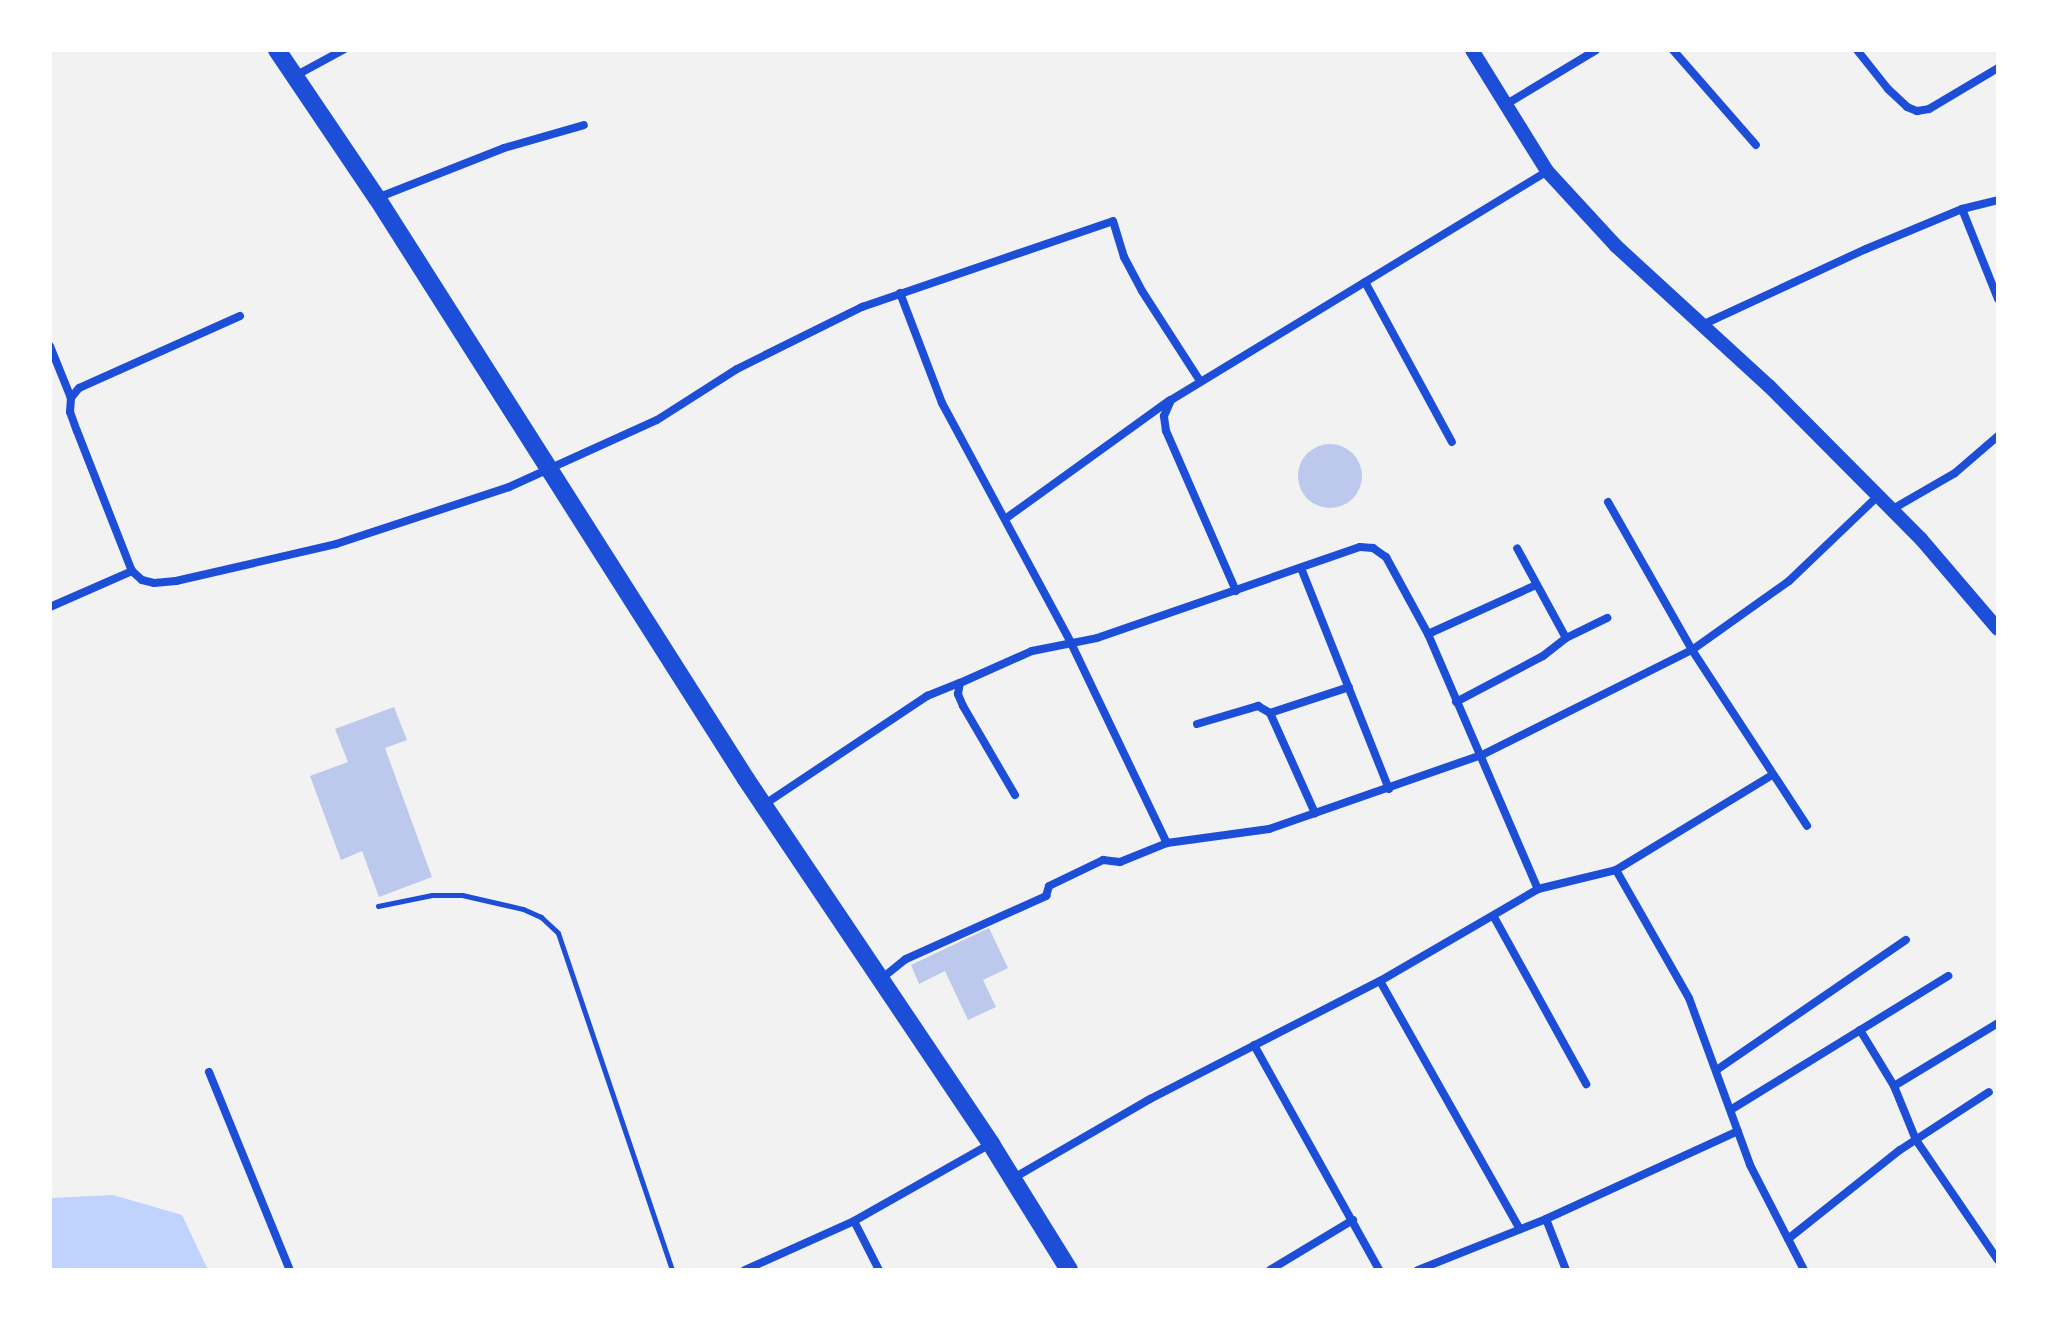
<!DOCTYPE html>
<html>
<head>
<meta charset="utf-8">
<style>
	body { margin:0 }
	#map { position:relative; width:2048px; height:1320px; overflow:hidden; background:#f2f2f2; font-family:Signika,sans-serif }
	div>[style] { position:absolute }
	.water>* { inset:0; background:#bfd3fe }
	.building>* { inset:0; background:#bdc9ec }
	.round { border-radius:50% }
	.service>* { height:5px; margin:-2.5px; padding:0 2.5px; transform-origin:2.5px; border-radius:2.5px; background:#1d4ed8 }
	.minor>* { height:8px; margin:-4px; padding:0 4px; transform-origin:4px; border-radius:4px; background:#1d4ed8 }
	.tertiary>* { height:14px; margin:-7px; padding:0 7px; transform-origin:7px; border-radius:7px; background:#1d4ed8 }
	.trunk>* { height:18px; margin:-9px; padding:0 9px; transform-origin:9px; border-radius:9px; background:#1d4ed8 }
	span { translate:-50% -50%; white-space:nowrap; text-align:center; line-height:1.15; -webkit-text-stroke:7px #fff; paint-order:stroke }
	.frame { position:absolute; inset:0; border:52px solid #fff; pointer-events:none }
</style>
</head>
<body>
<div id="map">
	<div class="water">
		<i style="clip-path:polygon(113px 1195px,182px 1215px,208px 1270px,50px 1270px,50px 1198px)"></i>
	</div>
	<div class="building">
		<i class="round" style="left:1298px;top:444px;width:64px;height:64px"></i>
		<i style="clip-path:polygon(394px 707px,407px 740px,385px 748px,432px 877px,379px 897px,362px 851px,341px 860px,310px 776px,348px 762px,335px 729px)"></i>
		<i style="clip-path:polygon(989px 928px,1008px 968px,983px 980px,996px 1007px,968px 1020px,945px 971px,919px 984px,911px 965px)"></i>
	</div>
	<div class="service">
		<i style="left:378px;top:906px;width:55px;rotate:-11.5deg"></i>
		<i style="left:432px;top:895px;width:30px"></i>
		<i style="left:462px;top:895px;width:63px;rotate:12.9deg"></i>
		<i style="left:523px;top:909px;width:20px;rotate:24deg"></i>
		<i style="left:541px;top:917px;width:23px;rotate:43deg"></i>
		<i style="left:558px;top:933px;width:356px;rotate:71.3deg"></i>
	</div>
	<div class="minor">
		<i style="left:1673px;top:50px;width:126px;rotate:48.9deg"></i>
		<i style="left:1857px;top:50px;width:50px;rotate:51.5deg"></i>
		<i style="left:1888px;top:89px;width:26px;rotate:43deg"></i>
		<i style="left:1907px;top:107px;width:11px;rotate:22deg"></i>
		<i style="left:1917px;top:111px;width:12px;rotate:-9deg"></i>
		<i style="left:1929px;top:109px;width:80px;rotate:-30.7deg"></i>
		<i style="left:295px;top:76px;width:55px;rotate:-28.4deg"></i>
		<i style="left:1505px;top:105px;width:106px;rotate:-31.1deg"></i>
		<i style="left:377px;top:198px;width:136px;rotate:-21.5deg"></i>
		<i style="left:504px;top:148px;width:83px;rotate:-16deg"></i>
		<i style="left:1962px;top:209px;width:97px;rotate:68.2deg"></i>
		<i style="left:1365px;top:282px;width:182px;rotate:61.5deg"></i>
		<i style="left:900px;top:293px;width:118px;rotate:69.1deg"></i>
		<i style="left:942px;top:403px;width:272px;rotate:61.7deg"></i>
		<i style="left:1071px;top:643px;width:222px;rotate:64.4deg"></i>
		<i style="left:1167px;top:843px;width:103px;rotate:-7.8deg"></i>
		<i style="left:1269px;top:829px;width:225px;rotate:-19.2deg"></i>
		<i style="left:1482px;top:755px;width:235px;rotate:-26.6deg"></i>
		<i style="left:1692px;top:650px;width:119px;rotate:-35.4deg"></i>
		<i style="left:1789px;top:581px;width:122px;rotate:-43.7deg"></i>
		<i style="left:240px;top:316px;width:176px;rotate:155.9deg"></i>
		<i style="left:79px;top:388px;width:13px;rotate:129deg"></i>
		<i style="left:71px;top:398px;width:14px;rotate:94deg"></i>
		<i style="left:70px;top:412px;width:20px;rotate:70deg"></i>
		<i style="left:77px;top:431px;width:150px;rotate:68.6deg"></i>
		<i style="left:132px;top:571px;width:13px;rotate:42deg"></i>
		<i style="left:142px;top:580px;width:12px;rotate:14deg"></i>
		<i style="left:154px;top:583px;width:22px;rotate:-5deg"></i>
		<i style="left:176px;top:581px;width:164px;rotate:-13deg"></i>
		<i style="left:336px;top:544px;width:182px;rotate:-18.2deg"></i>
		<i style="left:509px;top:487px;width:162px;rotate:-24.4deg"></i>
		<i style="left:657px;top:420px;width:95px;rotate:-32.5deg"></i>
		<i style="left:737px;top:369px;width:140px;rotate:-26.4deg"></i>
		<i style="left:862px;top:307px;width:265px;rotate:-18.9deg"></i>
		<i style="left:1113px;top:221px;width:38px;rotate:73deg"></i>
		<i style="left:1124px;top:257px;width:38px;rotate:62deg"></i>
		<i style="left:1142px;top:291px;width:107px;rotate:57.2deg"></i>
		<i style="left:1702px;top:325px;width:181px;rotate:-24.9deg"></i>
		<i style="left:1866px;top:249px;width:104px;rotate:-22.6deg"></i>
		<i style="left:1962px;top:209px;width:37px;rotate:-14deg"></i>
		<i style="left:50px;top:346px;width:56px;rotate:68deg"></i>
		<i style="left:1608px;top:502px;width:170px;rotate:60.4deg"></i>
		<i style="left:1692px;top:650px;width:210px;rotate:56.8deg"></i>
		<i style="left:1891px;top:510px;width:74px;rotate:-30deg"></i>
		<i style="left:1955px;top:473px;width:57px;rotate:-40.7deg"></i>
		<i style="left:1005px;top:519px;width:203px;rotate:-35.8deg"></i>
		<i style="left:1301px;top:568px;width:238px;rotate:68.3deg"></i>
		<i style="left:1236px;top:591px;width:175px;rotate:-113.6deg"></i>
		<i style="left:1166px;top:431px;width:15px;rotate:-98deg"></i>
		<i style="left:1164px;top:416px;width:17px;rotate:-66deg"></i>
		<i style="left:1171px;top:400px;width:440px;rotate:-31.3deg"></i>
		<i style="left:50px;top:607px;width:90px;rotate:-23.7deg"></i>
		<i style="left:1428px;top:634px;width:119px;rotate:-24.4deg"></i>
		<i style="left:1566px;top:638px;width:46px;rotate:-26deg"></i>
		<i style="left:1456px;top:702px;width:98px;rotate:-27.9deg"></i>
		<i style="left:1543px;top:656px;width:29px;rotate:-38deg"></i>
		<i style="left:1566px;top:638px;width:102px;rotate:-118.6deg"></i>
		<i style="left:1270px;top:713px;width:110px;rotate:65.8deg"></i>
		<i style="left:1197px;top:724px;width:64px;rotate:-16.4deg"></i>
		<i style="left:1258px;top:706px;width:14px;rotate:30deg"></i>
		<i style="left:1270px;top:713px;width:83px;rotate:-18.2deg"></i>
		<i style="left:1015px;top:795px;width:103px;rotate:-120.3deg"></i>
		<i style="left:963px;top:706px;width:13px;rotate:-113deg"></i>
		<i style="left:958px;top:694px;width:11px;rotate:-80deg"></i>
		<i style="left:960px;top:683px;width:79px;rotate:-24deg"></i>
		<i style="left:1032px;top:651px;width:66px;rotate:-11.3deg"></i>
		<i style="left:1097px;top:638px;width:278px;rotate:-19.1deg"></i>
		<i style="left:1360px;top:547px;width:13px;rotate:4deg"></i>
		<i style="left:1373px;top:548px;width:16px;rotate:35deg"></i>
		<i style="left:1386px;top:557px;width:88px;rotate:61.4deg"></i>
		<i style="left:1428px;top:634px;width:278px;rotate:66.7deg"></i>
		<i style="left:765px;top:804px;width:195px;rotate:-33.7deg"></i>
		<i style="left:927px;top:696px;width:35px;rotate:-22deg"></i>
		<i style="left:1616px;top:870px;width:147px;rotate:60.3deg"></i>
		<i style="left:1689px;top:998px;width:178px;rotate:69.9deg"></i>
		<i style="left:1750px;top:1165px;width:118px;rotate:62.8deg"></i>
		<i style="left:1494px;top:917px;width:191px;rotate:61.1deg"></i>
		<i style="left:881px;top:979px;width:32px;rotate:-39deg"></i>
		<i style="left:906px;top:959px;width:154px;rotate:-24.2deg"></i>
		<i style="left:1046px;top:896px;width:10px;rotate:-73deg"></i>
		<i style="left:1049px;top:886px;width:60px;rotate:-25.7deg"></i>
		<i style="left:1103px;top:860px;width:17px;rotate:7deg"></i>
		<i style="left:1120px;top:862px;width:51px;rotate:-22deg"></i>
		<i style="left:1380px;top:981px;width:285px;rotate:60.6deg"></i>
		<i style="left:1860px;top:1030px;width:66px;rotate:58.7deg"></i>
		<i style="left:1894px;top:1086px;width:58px;rotate:67.8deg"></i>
		<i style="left:1916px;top:1140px;width:145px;rotate:55.7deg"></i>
		<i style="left:1254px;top:1045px;width:257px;rotate:60.9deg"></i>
		<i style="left:1718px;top:1069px;width:228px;rotate:-34.5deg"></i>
		<i style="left:209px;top:1072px;width:214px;rotate:67.8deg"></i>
		<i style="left:1894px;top:1086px;width:122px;rotate:-31.2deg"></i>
		<i style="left:1732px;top:1109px;width:254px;rotate:-31.6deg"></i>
		<i style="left:1012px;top:1179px;width:160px;rotate:-30.1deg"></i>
		<i style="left:1150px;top:1099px;width:259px;rotate:-27.2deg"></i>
		<i style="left:1380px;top:981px;width:183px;rotate:-30.2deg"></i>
		<i style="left:1538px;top:889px;width:80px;rotate:-13.7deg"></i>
		<i style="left:1616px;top:870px;width:183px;rotate:-31.3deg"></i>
		<i style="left:1546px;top:1219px;width:55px;rotate:68.6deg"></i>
		<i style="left:854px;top:1221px;width:55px;rotate:63deg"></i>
		<i style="left:1788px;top:1239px;width:143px;rotate:-38.5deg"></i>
		<i style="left:1900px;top:1150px;width:106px;rotate:-33.1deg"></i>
		<i style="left:745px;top:1270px;width:120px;rotate:-24.2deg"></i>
		<i style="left:854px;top:1221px;width:156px;rotate:-29.5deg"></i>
		<i style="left:1270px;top:1270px;width:97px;rotate:-31.1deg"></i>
		<i style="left:1418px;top:1270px;width:138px;rotate:-21.7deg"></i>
		<i style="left:1546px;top:1219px;width:211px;rotate:-24.6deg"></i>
	</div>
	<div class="tertiary">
		<i style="left:1472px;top:50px;width:142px;rotate:58.2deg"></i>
		<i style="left:1547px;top:171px;width:102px;rotate:47.4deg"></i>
		<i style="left:1616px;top:246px;width:207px;rotate:42.5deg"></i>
		<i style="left:1769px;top:386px;width:216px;rotate:45.2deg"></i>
		<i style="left:1921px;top:539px;width:118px;rotate:49.5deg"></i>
	</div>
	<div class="trunk">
		<i style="left:277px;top:50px;width:179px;rotate:56deg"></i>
		<i style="left:377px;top:198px;width:688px;rotate:57.58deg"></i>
		<i style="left:746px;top:779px;width:440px;rotate:56.1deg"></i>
		<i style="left:991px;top:1144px;width:148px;rotate:58.2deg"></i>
	</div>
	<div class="frame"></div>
</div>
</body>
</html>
